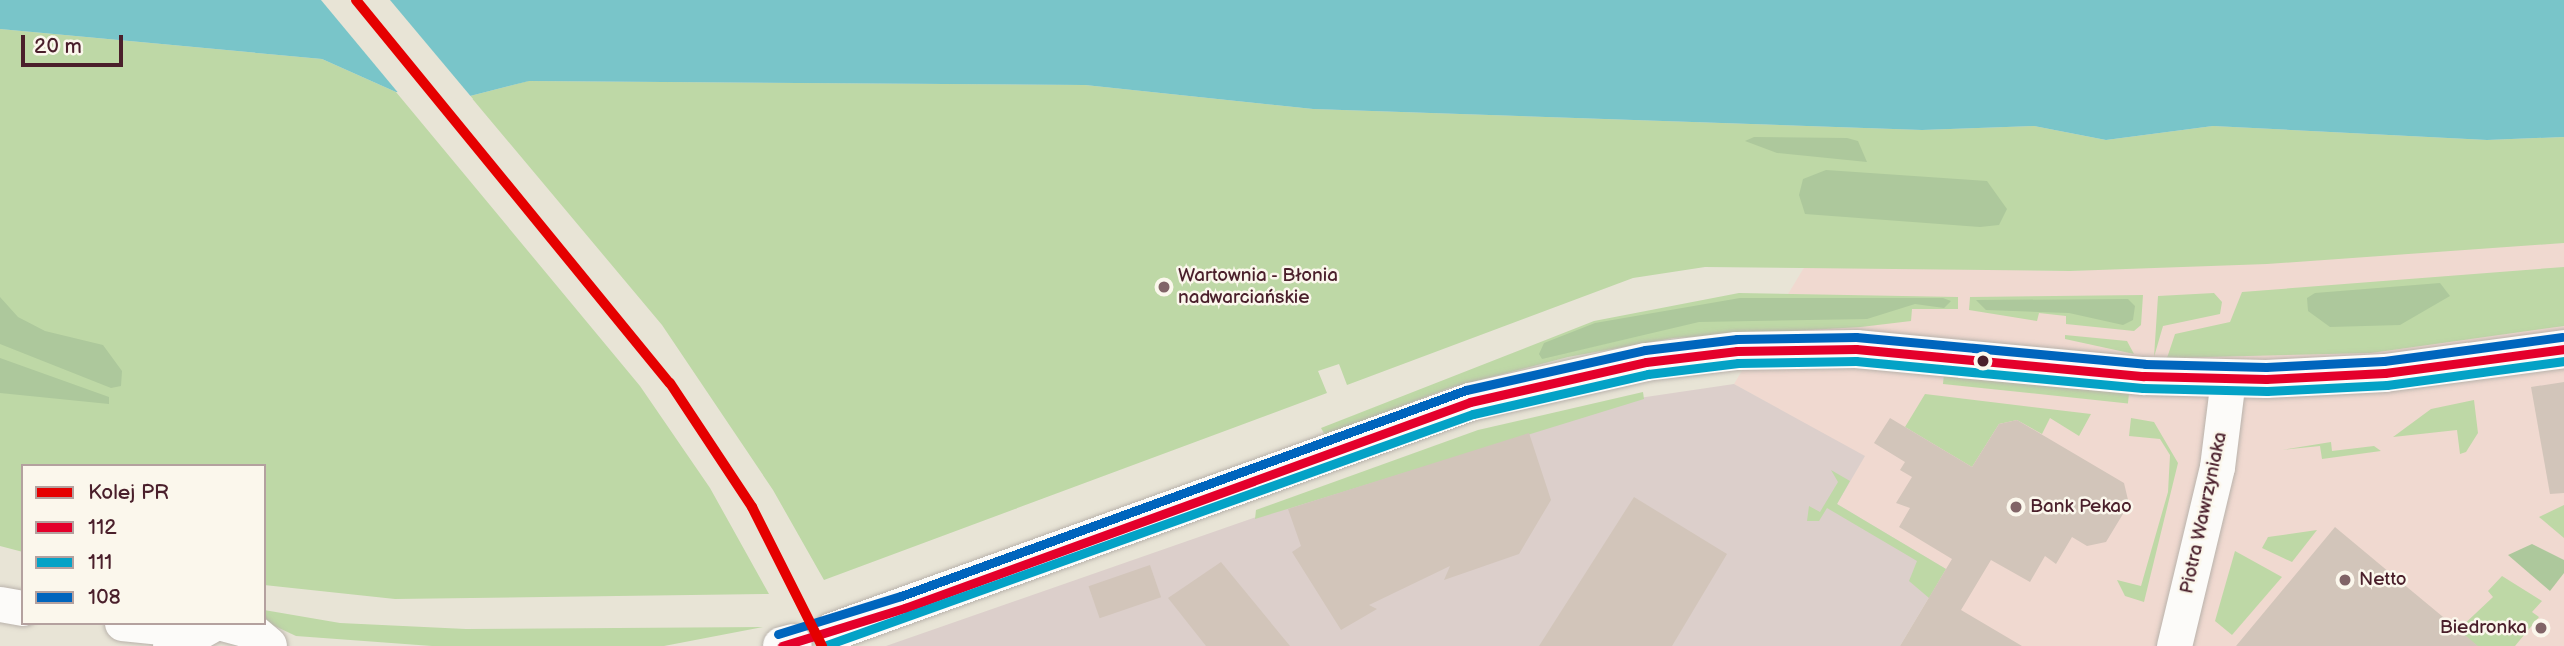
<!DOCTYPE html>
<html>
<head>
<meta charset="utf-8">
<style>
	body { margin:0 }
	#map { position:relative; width:2564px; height:646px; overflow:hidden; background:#e8e4d6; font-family:"Balsamiq Sans",sans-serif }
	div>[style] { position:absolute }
	.built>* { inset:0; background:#f0d9d0 }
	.industrial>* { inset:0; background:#dccfcb }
	.green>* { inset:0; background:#bed8a6; transform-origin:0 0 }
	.forest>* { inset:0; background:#adc89c }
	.water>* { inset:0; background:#79c5c9 }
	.pier>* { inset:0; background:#e8e4d6 }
	.building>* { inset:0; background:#d2c5ba; transform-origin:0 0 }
	.roads { filter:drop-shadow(0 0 2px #b9b2ab) drop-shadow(0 0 2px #b9b2ab) }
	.minor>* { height:35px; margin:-17.5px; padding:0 17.5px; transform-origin:17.5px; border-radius:17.5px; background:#fcfbf9 }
	.tertiary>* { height:38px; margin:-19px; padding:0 19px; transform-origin:19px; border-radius:19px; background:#fcfbf9 }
	.bus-1>* { height:9px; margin:-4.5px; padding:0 4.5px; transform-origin:4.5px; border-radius:4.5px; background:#e4002b }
	.bus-2>* { height:9px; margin:-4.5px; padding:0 4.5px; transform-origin:4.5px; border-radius:4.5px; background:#04a2c6 }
	.bus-3>* { height:9px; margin:-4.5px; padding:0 4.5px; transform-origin:4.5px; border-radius:4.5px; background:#0065bd }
	.rail-1>* { height:10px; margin:-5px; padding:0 5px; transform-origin:5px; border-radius:5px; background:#e50000 }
	.dots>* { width:19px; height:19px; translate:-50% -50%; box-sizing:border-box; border:4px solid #fbf7ec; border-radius:50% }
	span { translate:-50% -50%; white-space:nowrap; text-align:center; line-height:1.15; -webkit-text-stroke:5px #fbf7ec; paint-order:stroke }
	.poi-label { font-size:19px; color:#4a1f2b }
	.left { translate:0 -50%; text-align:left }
	.right { translate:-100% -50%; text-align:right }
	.street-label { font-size:19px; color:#4a1f2b }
	.legend { position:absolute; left:21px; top:464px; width:245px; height:161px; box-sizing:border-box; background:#fbf7ec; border:2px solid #b4a19f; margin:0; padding:9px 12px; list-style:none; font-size:21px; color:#4a1f2b }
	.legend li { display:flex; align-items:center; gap:14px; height:35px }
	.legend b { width:35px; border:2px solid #b4a19f }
	.scale { position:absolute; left:21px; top:35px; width:102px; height:32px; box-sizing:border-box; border:4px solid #4a1f2b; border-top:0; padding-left:9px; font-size:21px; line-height:24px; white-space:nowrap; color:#4a1f2b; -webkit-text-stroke:5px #fbf7ec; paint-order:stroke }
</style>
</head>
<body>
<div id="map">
	<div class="built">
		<i style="clip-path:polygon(2564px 243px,2564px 646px,1900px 646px,1946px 569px,1837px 504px,1864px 457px,1734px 384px,1805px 266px,2070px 271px)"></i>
	</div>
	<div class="industrial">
		<i style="clip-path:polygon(1734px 384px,1865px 456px,1837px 504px,1946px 569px,1900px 646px,886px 646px,1408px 464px,1639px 398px)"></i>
	</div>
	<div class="green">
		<i style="clip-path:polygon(0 29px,322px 59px,396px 92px,640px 386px,710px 488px,769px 594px,395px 599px,264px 585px,264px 466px,23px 466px,23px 552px,0 546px)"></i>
		<i style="clip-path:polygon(528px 81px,1085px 85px,1313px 109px,1922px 130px,2034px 126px,2106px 140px,2213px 126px,2487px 140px,2564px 137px,2564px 243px,2267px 264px,2070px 271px,1705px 267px,1633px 278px,1347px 385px,1339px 364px,1318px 371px,1327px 393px,824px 580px,773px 490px,662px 325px,470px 96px)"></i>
		<i style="clip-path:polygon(2564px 267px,2564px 326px,2371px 353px,2167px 358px,2175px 334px,2230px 322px,2242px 292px)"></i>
		<i style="clip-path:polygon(1739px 293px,1958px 297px,1958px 309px,1912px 309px,1911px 321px,1861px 327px,1673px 338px,1568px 357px,1449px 388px,1325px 435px,1321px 428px,1594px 321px)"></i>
		<i style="clip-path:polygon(2214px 293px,2222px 302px,2220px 314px,2163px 326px,2154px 357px,2158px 296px)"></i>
		<i style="clip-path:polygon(2143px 295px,2141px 325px,2134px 331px,2066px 324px,2066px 316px,2039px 313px,2037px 321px,1969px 310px,1970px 297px)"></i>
		<i style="clip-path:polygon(2065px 335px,2127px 341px,2134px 354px,2065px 339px)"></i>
		<i style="left:1944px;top:374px;width:186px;height:10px;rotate:6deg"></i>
		<i style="clip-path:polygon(1643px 392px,1644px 399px,1255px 519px,1256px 510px,1478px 430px)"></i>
		<i style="clip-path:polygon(1925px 394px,2091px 414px,2079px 436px,2050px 418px,2042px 434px,2017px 420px,1999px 424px,1972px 467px,1905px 427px)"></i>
		<i style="clip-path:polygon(2474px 400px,2478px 433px,2466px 452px,2460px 454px,2457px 430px,2393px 437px,2431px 409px)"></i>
		<i style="clip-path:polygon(2131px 418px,2154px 422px,2178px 463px,2144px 602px,2125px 596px,2117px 580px,2141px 586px,2168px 492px,2170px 455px,2160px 439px,2129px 436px)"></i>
		<i style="clip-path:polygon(2331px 442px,2332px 451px,2374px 446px,2381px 451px,2322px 459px,2320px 446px,2282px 450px)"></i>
		<i style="clip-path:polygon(1831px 470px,1850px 481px,1837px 504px,1946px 569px,1929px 598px,1909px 581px,1917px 561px,1827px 508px,1819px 521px,1807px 521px,1809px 506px,1820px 512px,1838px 482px)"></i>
		<i style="clip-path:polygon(2564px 505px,2564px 538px,2539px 517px)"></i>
		<i style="clip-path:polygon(2317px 530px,2292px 562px,2262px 548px,2268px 537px)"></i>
		<i style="clip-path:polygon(2235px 551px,2282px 577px,2232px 635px,2215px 621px)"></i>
		<i style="clip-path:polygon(2502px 576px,2542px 601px,2532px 612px,2539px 617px,2515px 646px,2477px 646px,2458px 630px,2493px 597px,2488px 591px)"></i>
		<i style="clip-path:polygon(264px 610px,340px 623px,466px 629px,763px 627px,664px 646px,432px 646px,296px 636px,264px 621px)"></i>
	</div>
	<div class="forest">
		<i style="clip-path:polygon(1754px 137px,1847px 138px,1858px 141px,1867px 162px,1777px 153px,1745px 141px)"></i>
		<i style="clip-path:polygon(1826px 170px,1987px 181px,2007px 209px,1999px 225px,1980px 227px,1805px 214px,1799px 195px,1803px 179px)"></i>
		<i style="clip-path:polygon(2440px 283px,2450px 296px,2400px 325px,2330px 327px,2308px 311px,2307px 298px,2315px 293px)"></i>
		<i style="clip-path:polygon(0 297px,18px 317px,45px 331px,103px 345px,122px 371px,121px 386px,111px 388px,0 344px)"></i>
		<i style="clip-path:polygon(1740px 298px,1943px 298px,1951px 301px,1944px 308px,1915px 304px,1867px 319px,1699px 322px,1542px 359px,1539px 354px,1544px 343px,1595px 323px)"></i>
		<i style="clip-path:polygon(2128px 299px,2135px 306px,2133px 320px,2123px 325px,2069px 313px,1986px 310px,1976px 300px)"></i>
		<i style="clip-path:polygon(0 358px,109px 397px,109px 404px,0 393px)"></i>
		<i style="clip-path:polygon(2532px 544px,2564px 560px,2564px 573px,2550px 591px,2508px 555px)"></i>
	</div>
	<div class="water">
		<i style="clip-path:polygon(0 0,2564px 0,2564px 137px,2487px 140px,2213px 126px,2106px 140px,2034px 126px,1922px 130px,1313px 109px,1085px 85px,529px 81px,470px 96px,396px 92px,322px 59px,0 29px)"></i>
	</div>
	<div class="pier">
		<i style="clip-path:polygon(321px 0,390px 0,473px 99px,400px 95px)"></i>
	</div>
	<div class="building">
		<i style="clip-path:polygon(2564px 382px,2564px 493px,2550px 494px,2531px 387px)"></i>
		<i style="clip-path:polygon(1890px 418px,1972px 467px,1999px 424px,2017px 420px,2124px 483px,2129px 504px,2106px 542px,2087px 546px,2072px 537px,2056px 564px,2045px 556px,2030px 582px,1991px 560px,1961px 610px,2022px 646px,1900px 646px,1952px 559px,1899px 527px,1910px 508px,1896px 503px,1912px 477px,1900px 470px,1905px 462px,1874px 443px)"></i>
		<i style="clip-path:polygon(1529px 433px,1551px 500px,1519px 554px,1444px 580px,1450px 566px,1369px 605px,1377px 609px,1341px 630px,1292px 552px,1301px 546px,1288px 509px)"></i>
		<i style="clip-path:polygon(1634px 497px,1727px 554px,1672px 646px,1539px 646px)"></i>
		<i style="clip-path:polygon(2335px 527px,2413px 592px,2478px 646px,2236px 646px)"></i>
		<i style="clip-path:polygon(1221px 562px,1290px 646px,1206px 646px,1168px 598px)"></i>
		<i style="left:1150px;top:565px;width:34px;height:65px;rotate:71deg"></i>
	</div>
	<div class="roads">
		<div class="minor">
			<i style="left:0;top:604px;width:23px;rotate:10deg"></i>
			<i style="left:122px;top:623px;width:69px;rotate:5.8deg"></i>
			<i style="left:2174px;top:646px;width:184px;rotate:-76.5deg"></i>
			<i style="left:2217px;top:467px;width:89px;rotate:-82.9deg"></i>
		</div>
		<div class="tertiary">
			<i style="left:226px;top:623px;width:23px;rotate:15deg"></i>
			<i style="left:248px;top:629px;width:26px;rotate:40deg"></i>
			<i style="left:832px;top:632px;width:678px;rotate:-19.82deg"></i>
			<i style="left:1470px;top:402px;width:180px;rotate:-12.8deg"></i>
			<i style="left:1646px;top:362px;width:92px;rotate:-6.9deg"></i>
			<i style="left:1737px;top:351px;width:119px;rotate:-1deg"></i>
			<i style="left:1856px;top:349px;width:289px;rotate:5.4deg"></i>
			<i style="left:2144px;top:376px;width:122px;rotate:1.4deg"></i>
			<i style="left:2266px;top:379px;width:119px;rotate:-2.9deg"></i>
			<i style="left:2385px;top:373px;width:181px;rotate:-7.6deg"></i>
			<i style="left:172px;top:646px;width:47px;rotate:-29.3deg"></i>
			<i style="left:782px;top:646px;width:11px;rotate:-15deg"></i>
		</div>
	</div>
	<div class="bus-1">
		<i style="left:782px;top:646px;width:129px;rotate:-17.2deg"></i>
		<i style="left:905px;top:608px;width:601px;rotate:-20.03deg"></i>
		<i style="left:1470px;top:402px;width:180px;rotate:-12.8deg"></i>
		<i style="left:1646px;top:362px;width:92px;rotate:-6.9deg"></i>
		<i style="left:1737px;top:351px;width:119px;rotate:-1deg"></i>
		<i style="left:1856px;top:349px;width:289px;rotate:5.4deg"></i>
		<i style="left:2144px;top:376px;width:122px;rotate:1.4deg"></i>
		<i style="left:2266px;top:379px;width:119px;rotate:-2.9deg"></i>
		<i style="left:2385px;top:373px;width:181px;rotate:-7.6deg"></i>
	</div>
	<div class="bus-2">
		<i style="left:824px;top:646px;width:689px;rotate:-19.67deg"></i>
		<i style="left:1473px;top:414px;width:180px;rotate:-12.9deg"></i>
		<i style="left:1648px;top:374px;width:91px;rotate:-7deg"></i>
		<i style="left:1738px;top:363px;width:118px;rotate:-1deg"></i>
		<i style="left:1856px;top:361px;width:288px;rotate:5.4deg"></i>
		<i style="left:2143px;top:388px;width:124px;rotate:1.4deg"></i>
		<i style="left:2267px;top:391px;width:120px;rotate:-2.9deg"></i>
		<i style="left:2387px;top:385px;width:179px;rotate:-7.7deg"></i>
	</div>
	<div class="bus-3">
		<i style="left:778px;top:634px;width:129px;rotate:-17.2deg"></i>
		<i style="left:901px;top:596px;width:601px;rotate:-20.03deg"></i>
		<i style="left:1466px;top:390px;width:183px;rotate:-12.6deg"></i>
		<i style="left:1645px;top:350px;width:93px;rotate:-6.8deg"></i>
		<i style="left:1737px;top:339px;width:119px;rotate:-1deg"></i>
		<i style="left:1856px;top:337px;width:290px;rotate:5.3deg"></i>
		<i style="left:2145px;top:364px;width:121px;rotate:1.4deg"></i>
		<i style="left:2266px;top:367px;width:118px;rotate:-2.9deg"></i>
		<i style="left:2384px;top:361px;width:180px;rotate:-7.7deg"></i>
	</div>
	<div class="rail-1">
		<i style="left:356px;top:0;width:495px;rotate:50.7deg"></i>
		<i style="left:670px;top:383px;width:149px;rotate:56.5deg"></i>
		<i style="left:752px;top:507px;width:156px;rotate:63.3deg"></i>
	</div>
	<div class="dots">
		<i style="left:1164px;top:287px;background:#816467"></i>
		<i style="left:1983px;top:361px;background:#4a1f2b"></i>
		<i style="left:2016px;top:507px;background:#816467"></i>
		<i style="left:2345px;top:580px;background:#816467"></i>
		<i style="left:2541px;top:628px;background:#816467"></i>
	</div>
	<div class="poi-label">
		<span class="left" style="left:1178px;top:287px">Wartownia - Błonia<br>nadwarciańskie</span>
		<span class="left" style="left:2030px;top:507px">Bank Pekao</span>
		<span class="left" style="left:2359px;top:580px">Netto</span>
		<span class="right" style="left:2527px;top:628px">Biedronka</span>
	</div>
	<div class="street-label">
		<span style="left:2204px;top:513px;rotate:-78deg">Piotra Wawrzyniaka</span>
	</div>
	<ul class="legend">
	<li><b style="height:9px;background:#e50000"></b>Kolej PR</li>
	<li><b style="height:9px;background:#e4002b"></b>112</li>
	<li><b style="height:9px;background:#04a2c6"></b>111</li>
	<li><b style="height:9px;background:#0065bd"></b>108</li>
	</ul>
	<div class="scale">20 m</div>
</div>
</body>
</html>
